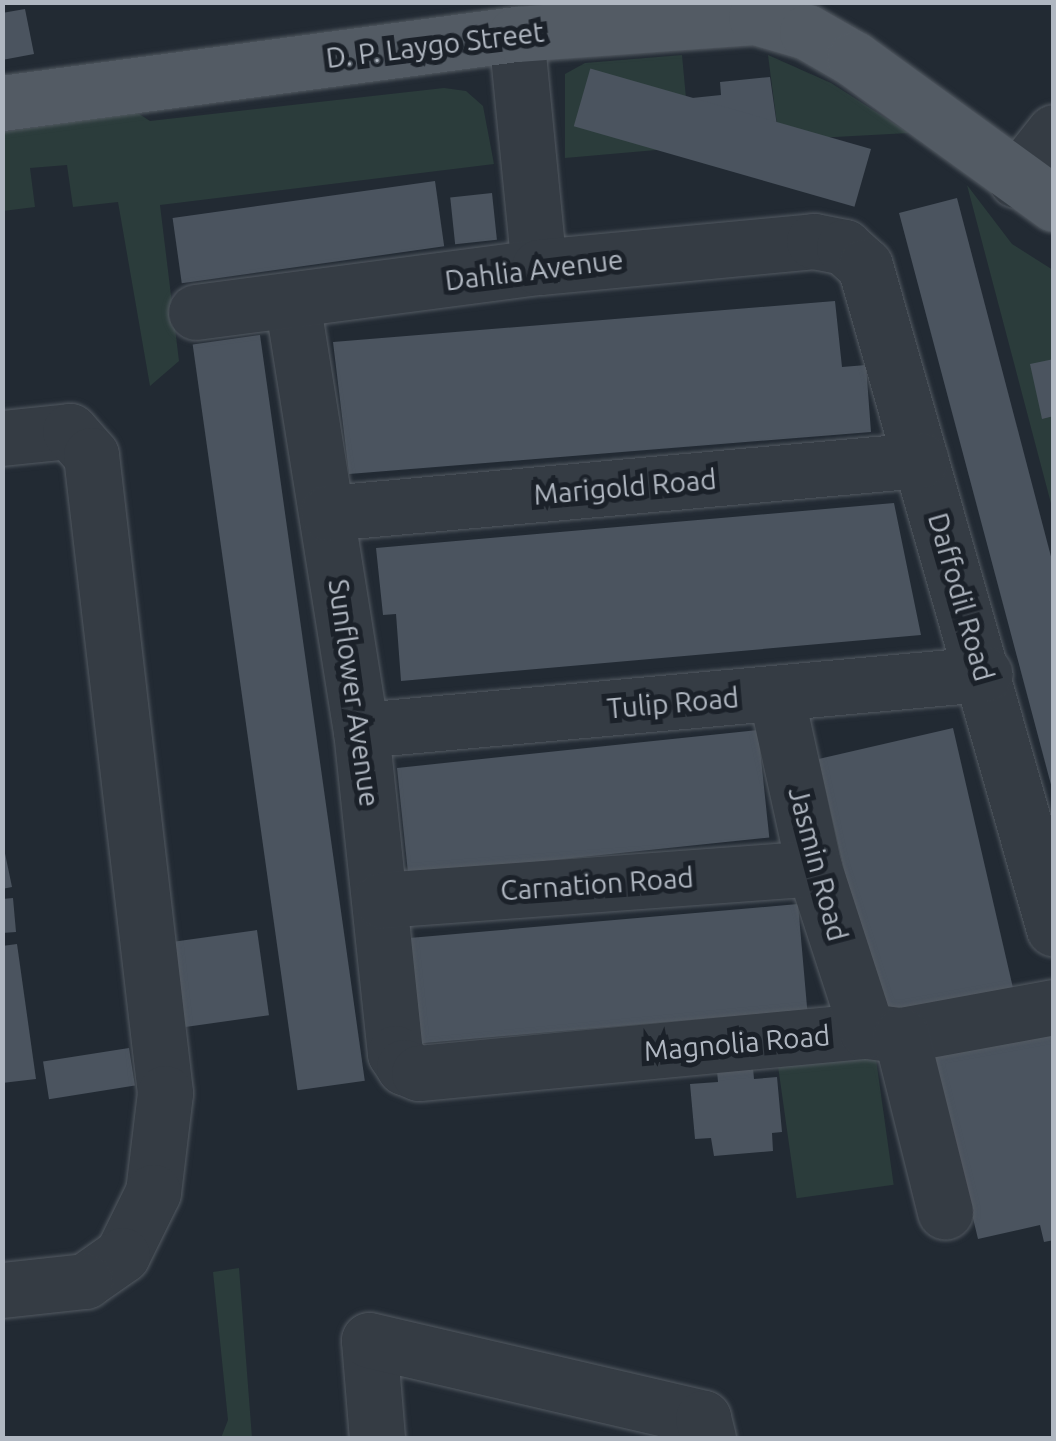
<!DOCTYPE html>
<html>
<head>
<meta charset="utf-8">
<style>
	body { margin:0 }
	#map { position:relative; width:1056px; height:1441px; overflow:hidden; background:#222a33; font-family:Ubuntu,sans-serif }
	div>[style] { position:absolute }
	.green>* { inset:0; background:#2b3c3b; transform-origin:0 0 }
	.building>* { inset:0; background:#4b545f; transform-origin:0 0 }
	.roads { filter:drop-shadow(0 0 2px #535a62) drop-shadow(0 0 2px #535a62) }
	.minor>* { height:55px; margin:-27.5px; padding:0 27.5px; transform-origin:27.5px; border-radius:27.5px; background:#353c44 }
	.major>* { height:55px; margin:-27.5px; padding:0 27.5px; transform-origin:27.5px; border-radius:27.5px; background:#535b64 }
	span { translate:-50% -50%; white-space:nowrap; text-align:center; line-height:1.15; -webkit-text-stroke:10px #1b2129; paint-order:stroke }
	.street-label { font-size:28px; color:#b0b7c1 }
	.frame { position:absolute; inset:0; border:5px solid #b0b7c1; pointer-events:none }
</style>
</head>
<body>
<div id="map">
	<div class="green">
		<i style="clip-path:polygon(682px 55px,686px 98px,674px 101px,679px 148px,565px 158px,565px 74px,585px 63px)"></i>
		<i style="clip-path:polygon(768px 55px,831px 83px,909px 133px,779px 140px)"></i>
		<i style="clip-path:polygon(444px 88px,466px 91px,483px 106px,494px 164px,160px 205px,179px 361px,150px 386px,118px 202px,73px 207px,67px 165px,30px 168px,35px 207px,3px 211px,3px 132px,136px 112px,150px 121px)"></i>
		<i style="clip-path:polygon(967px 185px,1012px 244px,1053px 270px,1053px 511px)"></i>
		<i style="left:875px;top:1052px;width:134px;height:98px;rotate:82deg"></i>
		<i style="clip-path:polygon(239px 1268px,252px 1438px,221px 1438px,228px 1420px,213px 1272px)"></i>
	</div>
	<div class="building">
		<i style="clip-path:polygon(25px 9px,34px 54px,2px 60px,2px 13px)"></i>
		<i style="clip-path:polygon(770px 77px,779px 140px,679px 148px,673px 100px,721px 95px,720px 82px)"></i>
		<i style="left:871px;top:149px;width:60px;height:292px;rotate:106deg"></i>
		<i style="left:435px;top:181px;width:66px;height:265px;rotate:82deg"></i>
		<i style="left:492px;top:193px;width:47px;height:42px;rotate:84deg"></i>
		<i style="clip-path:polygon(957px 198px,1054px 568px,1054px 796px,899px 213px)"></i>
		<i style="clip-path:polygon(835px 301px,842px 367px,866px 365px,871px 432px,349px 474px,333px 342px)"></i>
		<i style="left:260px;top:335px;width:753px;height:68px;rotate:82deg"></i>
		<i style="clip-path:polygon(1054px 359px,1054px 416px,1042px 419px,1030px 364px)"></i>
		<i style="clip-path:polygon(894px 503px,921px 635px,401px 681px,396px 614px,383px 615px,376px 548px)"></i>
		<i style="left:953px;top:728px;width:267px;height:138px;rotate:77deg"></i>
		<i style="left:758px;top:730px;width:108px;height:363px;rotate:84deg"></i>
		<i style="clip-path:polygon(2px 839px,12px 887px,2px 889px)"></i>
		<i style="clip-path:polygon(13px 898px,16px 932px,2px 933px,2px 899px)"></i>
		<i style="left:798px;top:904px;width:106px;height:393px;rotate:85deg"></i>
		<i style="left:257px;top:930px;width:86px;height:95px;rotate:82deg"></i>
		<i style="clip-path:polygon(17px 944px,36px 1079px,2px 1083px,2px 946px)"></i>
		<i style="clip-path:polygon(1054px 1033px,1054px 1240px,1044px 1242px,1040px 1225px,978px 1239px,932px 1047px,992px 1036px,995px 1046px)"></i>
		<i style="left:129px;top:1048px;width:38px;height:87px;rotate:81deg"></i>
		<i style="clip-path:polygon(753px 1068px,754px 1079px,777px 1077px,782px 1132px,772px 1133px,773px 1151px,714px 1156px,711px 1138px,695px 1139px,690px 1084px,718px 1082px,717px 1071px)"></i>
	</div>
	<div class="roads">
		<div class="minor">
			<i style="left:516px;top:34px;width:234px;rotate:84.4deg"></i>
			<i style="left:1016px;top:180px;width:61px;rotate:-51.6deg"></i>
			<i style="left:292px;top:301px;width:435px;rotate:80.9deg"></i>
			<i style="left:361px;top:730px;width:325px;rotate:84deg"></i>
			<i style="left:395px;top:1053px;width:17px;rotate:57deg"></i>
			<i style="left:404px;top:1067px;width:16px;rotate:22deg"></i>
			<i style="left:419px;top:1073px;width:450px;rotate:-5.4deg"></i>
			<i style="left:867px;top:1031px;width:34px;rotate:7deg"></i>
			<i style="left:901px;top:1035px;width:156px;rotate:-10.4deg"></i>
			<i style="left:196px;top:312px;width:346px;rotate:-7.5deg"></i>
			<i style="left:539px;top:267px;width:276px;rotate:-5.4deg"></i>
			<i style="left:814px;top:241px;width:31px;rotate:11deg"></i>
			<i style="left:844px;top:247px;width:28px;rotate:42deg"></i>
			<i style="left:865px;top:266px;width:689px;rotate:74.09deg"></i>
			<i style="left:2px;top:438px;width:68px;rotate:-5.9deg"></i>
			<i style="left:70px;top:431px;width:32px;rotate:49deg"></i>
			<i style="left:91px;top:455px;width:642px;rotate:83.38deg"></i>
			<i style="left:165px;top:1093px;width:100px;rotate:96.9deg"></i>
			<i style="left:153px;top:1192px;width:70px;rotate:116.2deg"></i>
			<i style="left:122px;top:1255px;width:45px;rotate:144.9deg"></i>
			<i style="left:85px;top:1281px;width:83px;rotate:173.8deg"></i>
			<i style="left:328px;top:513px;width:595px;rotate:-5.11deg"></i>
			<i style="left:776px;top:695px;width:177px;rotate:77.6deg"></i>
			<i style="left:814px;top:868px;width:171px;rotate:72deg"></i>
			<i style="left:361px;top:730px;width:626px;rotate:-5.14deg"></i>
			<i style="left:381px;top:900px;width:434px;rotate:-4.2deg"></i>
			<i style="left:901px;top:1035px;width:182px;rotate:76deg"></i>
			<i style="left:377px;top:1438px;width:98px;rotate:-94.7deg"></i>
			<i style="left:369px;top:1340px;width:343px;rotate:13.1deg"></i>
			<i style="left:703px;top:1418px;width:21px;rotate:76deg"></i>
		</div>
		<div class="major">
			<i style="left:2px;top:103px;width:519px;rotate:-7.65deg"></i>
			<i style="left:516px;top:34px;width:241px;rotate:-4.1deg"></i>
			<i style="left:756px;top:17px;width:53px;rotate:16.4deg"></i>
			<i style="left:807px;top:32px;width:54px;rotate:29.9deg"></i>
			<i style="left:854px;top:59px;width:247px;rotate:35.9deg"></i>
		</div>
	</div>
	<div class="street-label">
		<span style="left:435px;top:45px;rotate:-7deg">D. P. Laygo Street</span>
		<span style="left:534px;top:270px;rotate:-7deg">Dahlia Avenue</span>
		<span style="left:625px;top:487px;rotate:-5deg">Marigold Road</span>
		<span style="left:961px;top:597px;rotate:74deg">Daffodil Road</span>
		<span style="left:354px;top:693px;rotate:82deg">Sunflower Avenue</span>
		<span style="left:673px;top:703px;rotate:-5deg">Tulip Road</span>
		<span style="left:818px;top:864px;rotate:75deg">Jasmin Road</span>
		<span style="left:597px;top:884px;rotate:-4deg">Carnation Road</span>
		<span style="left:737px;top:1043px;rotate:-5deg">Magnolia Road</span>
	</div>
	<div class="frame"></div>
</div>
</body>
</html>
